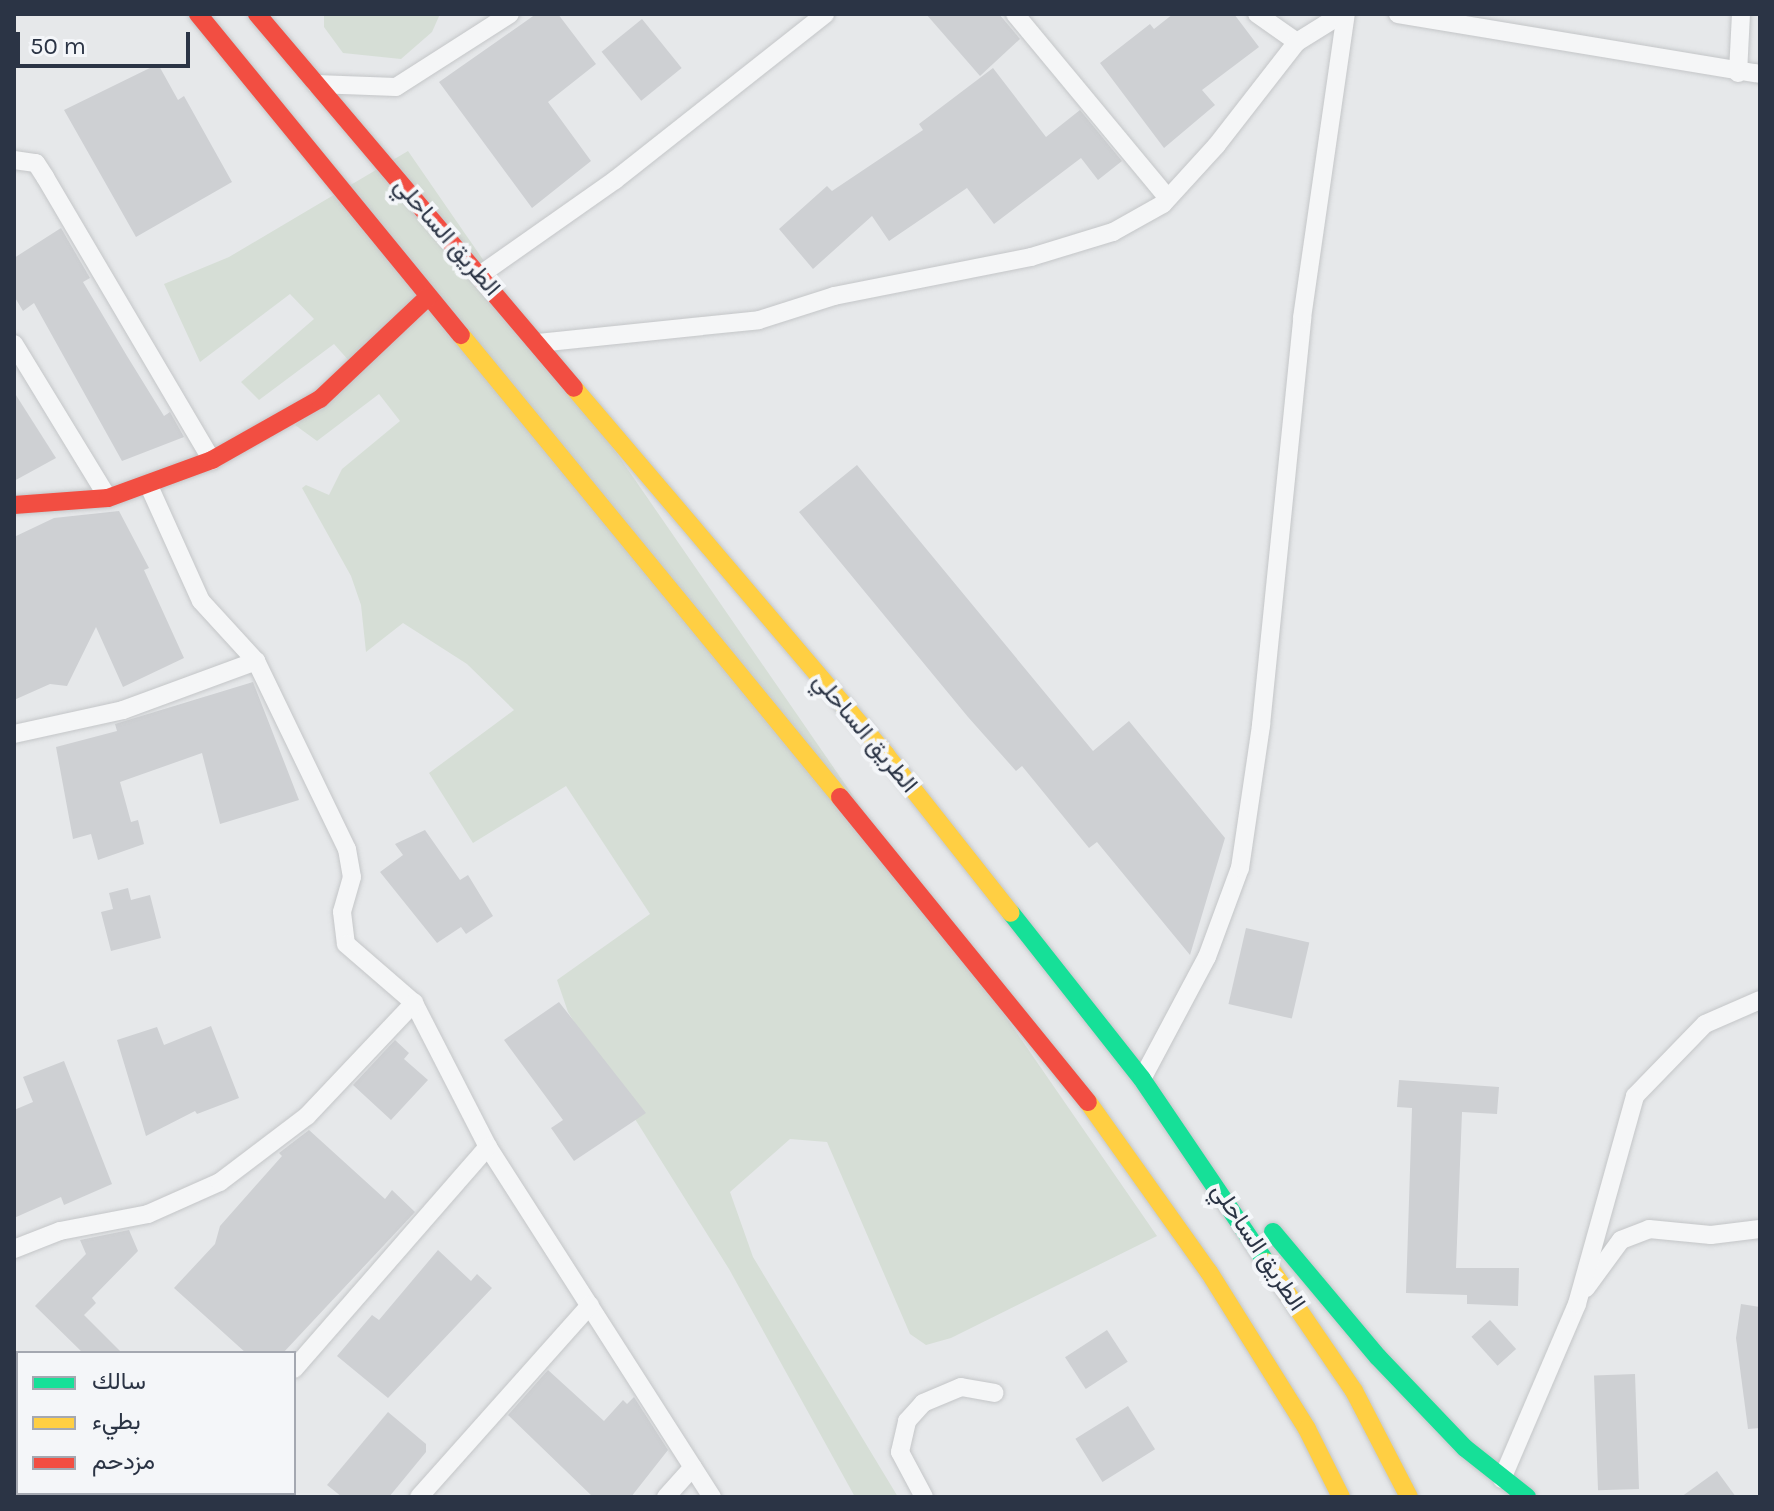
<!DOCTYPE html>
<html>
<head>
<meta charset="utf-8">
<style>
	body { margin:0 }
	#map { position:relative; width:1774px; height:1511px; overflow:hidden; background:#e6e8ea; font-family:Karla,Vazirmatn,sans-serif }
	div>[style] { position:absolute }
	.green>* { inset:0; background:#d6ded6 }
	.building>* { inset:0; background:#ced0d3; transform-origin:0 0 }
	.roads { filter:drop-shadow(0 0 2px #c4c6c8) drop-shadow(0 0 2px #c4c6c8) }
	.street>* { height:18px; margin:-9px; padding:0 9px; transform-origin:9px; border-radius:9px; background:#f5f6f7 }
	.fast>* { height:18px; margin:-9px; padding:0 9px; transform-origin:9px; border-radius:9px; background:#16e098 }
	.slow>* { height:18px; margin:-9px; padding:0 9px; transform-origin:9px; border-radius:9px; background:#ffcf43 }
	.jam>* { height:18px; margin:-9px; padding:0 9px; transform-origin:9px; border-radius:9px; background:#f24e42 }
	span { translate:-50% -50%; white-space:nowrap; text-align:center; line-height:1.15; -webkit-text-stroke:8px #f4f6f9; paint-order:stroke }
	.street-label { font-size:24px; color:#2b3445 }
	.frame { position:absolute; inset:0; border:16px solid #2b3445; pointer-events:none }
	.legend { position:absolute; left:16px; top:1351px; width:280px; height:144px; box-sizing:border-box; background:#f4f6f9; border:2px solid #a4a8b1; margin:0; padding:10px 14px; list-style:none; font-size:24px; color:#2b3445 }
	.legend li { display:flex; align-items:center; gap:16px; height:40px }
	.legend b { width:40px; border:2px solid #a4a8b1 }
	.scale { position:absolute; left:16px; top:32px; width:174px; height:36px; box-sizing:border-box; border:4px solid #2b3445; border-top:0; padding-left:10px; font-size:24px; line-height:28px; white-space:nowrap; color:#2b3445; -webkit-text-stroke:6px #f4f6f9; paint-order:stroke }
</style>
</head>
<body>
<div id="map">
	<div class="green">
		<i style="clip-path:polygon(324px 14px,440px 14px,432px 32px,401px 59px,343px 53px,324px 27px)"></i>
		<i style="clip-path:polygon(408px 151px,1157px 1236px,951px 1338px,926px 1345px,910px 1334px,827px 1142px,790px 1139px,730px 1192px,753px 1257px,898px 1497px,855px 1497px,729px 1269px,568px 1012px,557px 980px,650px 914px,566px 786px,473px 843px,429px 773px,514px 710px,467px 664px,403px 623px,366px 652px,361px 605px,351px 576px,302px 488px,306px 485px,329px 495px,342px 469px,400px 421px,379px 394px,317px 441px,295px 425px,358px 371px,334px 344px,259px 400px,241px 382px,314px 319px,290px 294px,200px 362px,164px 284px,229px 257px)"></i>
	</div>
	<div class="building">
		<i style="clip-path:polygon(536px 14px,558px 14px,596px 64px,548px 102px,591px 161px,532px 208px,439px 82px)"></i>
		<i style="clip-path:polygon(926px 14px,999px 14px,1020px 39px,980px 76px)"></i>
		<i style="clip-path:polygon(1173px 14px,1234px 14px,1259px 47px,1202px 90px,1215px 105px,1164px 148px,1100px 63px,1150px 24px,1154px 29px)"></i>
		<i style="left:642px;top:19px;width:63px;height:52px;rotate:51deg"></i>
		<i style="clip-path:polygon(158px 64px,178px 100px,184px 96px,232px 182px,136px 237px,64px 110px)"></i>
		<i style="clip-path:polygon(993px 68px,1046px 137px,1080px 110px,1122px 161px,1098px 180px,1081px 158px,994px 224px,967px 188px,889px 241px,872px 216px,813px 269px,779px 229px,827px 186px,832px 191px,923px 130px,919px 124px)"></i>
		<i style="clip-path:polygon(61px 228px,90px 278px,83px 282px,127px 356px,164px 416px,170px 412px,184px 437px,122px 461px,34px 303px,23px 311px,14px 296px,14px 258px)"></i>
		<i style="clip-path:polygon(14px 392px,56px 458px,14px 481px)"></i>
		<i style="clip-path:polygon(857px 465px,1093px 751px,1129px 721px,1225px 838px,1190px 955px,1097px 842px,1089px 848px,1022px 766px,1016px 771px,968px 717px,799px 512px)"></i>
		<i style="clip-path:polygon(119px 511px,149px 568px,144px 570px,184px 658px,123px 687px,96px 627px,67px 686px,50px 684px,14px 700px,14px 537px,54px 518px)"></i>
		<i style="clip-path:polygon(253px 682px,299px 800px,220px 824px,202px 753px,120px 782px,131px 822px,138px 820px,144px 844px,98px 860px,91px 834px,73px 839px,56px 747px,117px 731px,115px 724px)"></i>
		<i style="clip-path:polygon(425px 830px,460px 880px,468px 875px,493px 916px,466px 934px,461px 927px,437px 943px,380px 872px,403px 855px,395px 844px)"></i>
		<i style="clip-path:polygon(128px 888px,131px 900px,150px 895px,161px 938px,111px 951px,101px 912px,113px 909px,109px 893px)"></i>
		<i style="left:1246px;top:928px;width:65px;height:78px;rotate:13deg"></i>
		<i style="clip-path:polygon(559px 1002px,646px 1113px,574px 1161px,551px 1128px,563px 1120px,504px 1040px)"></i>
		<i style="clip-path:polygon(211px 1026px,239px 1098px,197px 1114px,195px 1111px,146px 1136px,117px 1040px,157px 1027px,164px 1045px)"></i>
		<i style="clip-path:polygon(395px 1040px,409px 1053px,404px 1059px,428px 1080px,391px 1120px,353px 1085px)"></i>
		<i style="clip-path:polygon(64px 1061px,112px 1184px,64px 1205px,61px 1197px,14px 1218px,14px 1110px,33px 1102px,23px 1077px)"></i>
		<i style="clip-path:polygon(1399px 1080px,1499px 1087px,1497px 1114px,1462px 1112px,1456px 1268px,1519px 1268px,1518px 1306px,1467px 1304px,1467px 1295px,1406px 1293px,1412px 1108px,1397px 1107px)"></i>
		<i style="clip-path:polygon(309px 1130px,385px 1199px,392px 1190px,415px 1212px,283px 1353px,246px 1353px,174px 1288px,215px 1244px,220px 1226px,282px 1156px,279px 1153px)"></i>
		<i style="clip-path:polygon(129px 1230px,138px 1251px,92px 1298px,96px 1303px,84px 1315px,122px 1353px,83px 1353px,35px 1306px,86px 1254px,80px 1240px)"></i>
		<i style="clip-path:polygon(438px 1250px,471px 1281px,477px 1274px,492px 1288px,388px 1398px,337px 1356px,372px 1315px,379px 1320px)"></i>
		<i style="clip-path:polygon(1741px 1304px,1760px 1307px,1760px 1428px,1748px 1429px,1736px 1338px)"></i>
		<i style="left:1490px;top:1320px;width:39px;height:25px;rotate:48deg"></i>
		<i style="left:1107px;top:1330px;width:38px;height:50px;rotate:57deg"></i>
		<i style="clip-path:polygon(548px 1370px,604px 1421px,623px 1400px,627px 1404px,634px 1397px,668px 1450px,631px 1497px,593px 1497px,508px 1415px)"></i>
		<i style="left:1635px;top:1374px;width:115px;height:41px;rotate:88deg"></i>
		<i style="left:1128px;top:1406px;width:51px;height:62px;rotate:58deg"></i>
		<i style="clip-path:polygon(388px 1412px,426px 1444px,426px 1452px,389px 1497px,342px 1497px,327px 1485px)"></i>
		<i style="clip-path:polygon(1717px 1471px,1736px 1497px,1681px 1497px)"></i>
	</div>
	<div class="roads">
		<div class="street">
			<i style="left:1015px;top:14px;width:239px;rotate:50.3deg"></i>
			<i style="left:1257px;top:14px;width:49px;rotate:35deg"></i>
			<i style="left:1398px;top:14px;width:367px;rotate:9.4deg"></i>
			<i style="left:1738px;top:73px;width:59px;rotate:-87.1deg"></i>
			<i style="left:316px;top:84px;width:80px;rotate:2.1deg"></i>
			<i style="left:396px;top:87px;width:135px;rotate:-32.6deg"></i>
			<i style="left:14px;top:160px;width:22px;rotate:8deg"></i>
			<i style="left:36px;top:163px;width:17px;rotate:57deg"></i>
			<i style="left:45px;top:177px;width:329px;rotate:59.5deg"></i>
			<i style="left:480px;top:275px;width:165px;rotate:-35.1deg"></i>
			<i style="left:615px;top:180px;width:268px;rotate:-38.3deg"></i>
			<i style="left:538px;top:343px;width:222px;rotate:-5.9deg"></i>
			<i style="left:759px;top:320px;width:79px;rotate:-17.7deg"></i>
			<i style="left:834px;top:296px;width:201px;rotate:-11.2deg"></i>
			<i style="left:1031px;top:257px;width:86px;rotate:-17deg"></i>
			<i style="left:1113px;top:232px;width:57px;rotate:-29.2deg"></i>
			<i style="left:1163px;top:204px;width:79px;rotate:-47.6deg"></i>
			<i style="left:1216px;top:146px;width:132px;rotate:-52.1deg"></i>
			<i style="left:1297px;top:42px;width:53px;rotate:-31.9deg"></i>
			<i style="left:14px;top:344px;width:180px;rotate:58.6deg"></i>
			<i style="left:149px;top:486px;width:126px;rotate:65.7deg"></i>
			<i style="left:201px;top:601px;width:81px;rotate:47.5deg"></i>
			<i style="left:256px;top:661px;width:209px;rotate:64.2deg"></i>
			<i style="left:347px;top:849px;width:28px;rotate:80deg"></i>
			<i style="left:352px;top:877px;width:36px;rotate:106deg"></i>
			<i style="left:342px;top:912px;width:32px;rotate:83deg"></i>
			<i style="left:346px;top:944px;width:90px;rotate:40.9deg"></i>
			<i style="left:414px;top:1003px;width:162px;rotate:62.8deg"></i>
			<i style="left:488px;top:1147px;width:416px;rotate:57.4deg"></i>
			<i style="left:14px;top:734px;width:112px;rotate:-12.4deg"></i>
			<i style="left:123px;top:710px;width:142px;rotate:-20.2deg"></i>
			<i style="left:1142px;top:1079px;width:138px;rotate:-62deg"></i>
			<i style="left:1207px;top:957px;width:95px;rotate:-69.7deg"></i>
			<i style="left:1240px;top:868px;width:145px;rotate:-81.6deg"></i>
			<i style="left:1261px;top:725px;width:409px;rotate:-84.2deg"></i>
			<i style="left:1302px;top:318px;width:307px;rotate:-81.8deg"></i>
			<i style="left:14px;top:1249px;width:49px;rotate:-21.4deg"></i>
			<i style="left:60px;top:1231px;width:90px;rotate:-10.9deg"></i>
			<i style="left:148px;top:1214px;width:79px;rotate:-24deg"></i>
			<i style="left:220px;top:1182px;width:109px;rotate:-37.2deg"></i>
			<i style="left:307px;top:1116px;width:156px;rotate:-46.6deg"></i>
			<i style="left:1586px;top:1288px;width:59px;rotate:-53.9deg"></i>
			<i style="left:1621px;top:1240px;width:30px;rotate:-21deg"></i>
			<i style="left:1649px;top:1229px;width:62px;rotate:5.5deg"></i>
			<i style="left:1711px;top:1235px;width:49px;rotate:-7deg"></i>
			<i style="left:294px;top:1369px;width:295px;rotate:-48.9deg"></i>
			<i style="left:1502px;top:1479px;width:190px;rotate:-66.8deg"></i>
			<i style="left:1577px;top:1304px;width:216px;rotate:-74.4deg"></i>
			<i style="left:1635px;top:1096px;width:100px;rotate:-45.8deg"></i>
			<i style="left:1705px;top:1024px;width:60px;rotate:-23.6deg"></i>
			<i style="left:182px;top:1497px;width:5px;rotate:-53deg"></i>
			<i style="left:419px;top:1497px;width:257px;rotate:-48.3deg"></i>
			<i style="left:666px;top:1497px;width:40px;rotate:-48deg"></i>
			<i style="left:924px;top:1497px;width:51px;rotate:-118.1deg"></i>
			<i style="left:900px;top:1452px;width:32px;rotate:-77deg"></i>
			<i style="left:907px;top:1421px;width:24px;rotate:-48deg"></i>
			<i style="left:923px;top:1403px;width:41px;rotate:-22.8deg"></i>
			<i style="left:961px;top:1387px;width:34px;rotate:10deg"></i>
		</div>
		<div class="fast">
			<i style="left:1011px;top:913px;width:211px;rotate:51.7deg"></i>
			<i style="left:1142px;top:1079px;width:221px;rotate:55.9deg"></i>
			<i style="left:1273px;top:1232px;width:163px;rotate:50deg"></i>
			<i style="left:1378px;top:1357px;width:126px;rotate:46.3deg"></i>
			<i style="left:1465px;top:1448px;width:79px;rotate:38.3deg"></i>
		</div>
		<div class="slow">
			<i style="left:461px;top:335px;width:598px;rotate:50.64deg"></i>
			<i style="left:574px;top:388px;width:482px;rotate:49.6deg"></i>
			<i style="left:886px;top:755px;width:201px;rotate:51.7deg"></i>
			<i style="left:1088px;top:1102px;width:209px;rotate:54.6deg"></i>
			<i style="left:1209px;top:1272px;width:185px;rotate:58deg"></i>
			<i style="left:1307px;top:1429px;width:76px;rotate:63.4deg"></i>
			<i style="left:1266px;top:1262px;width:156px;rotate:55.7deg"></i>
			<i style="left:1354px;top:1391px;width:119px;rotate:62.6deg"></i>
		</div>
		<div class="jam">
			<i style="left:198px;top:14px;width:415px;rotate:50.7deg"></i>
			<i style="left:257px;top:14px;width:490px;rotate:49.7deg"></i>
			<i style="left:14px;top:505px;width:94px;rotate:-4.3deg"></i>
			<i style="left:108px;top:498px;width:111px;rotate:-20.1deg"></i>
			<i style="left:212px;top:460px;width:124px;rotate:-29.5deg"></i>
			<i style="left:320px;top:399px;width:149px;rotate:-43.4deg"></i>
			<i style="left:840px;top:797px;width:393px;rotate:50.9deg"></i>
		</div>
	</div>
	<div class="street-label">
		<span style="left:447px;top:237px;rotate:49deg">الطريق الساحلي</span>
		<span style="left:865px;top:733px;rotate:50deg">الطريق الساحلي</span>
		<span style="left:1258px;top:1247px;rotate:56deg">الطريق الساحلي</span>
	</div>
	<div class="frame"></div>
	<ul class="legend">
	<li><b style="height:10px;background:#16e098"></b>سالك</li>
	<li><b style="height:10px;background:#ffcf43"></b>بطيء</li>
	<li><b style="height:10px;background:#f24e42"></b>مزدحم</li>
	</ul>
	<div class="scale">50 m</div>
</div>
</body>
</html>
